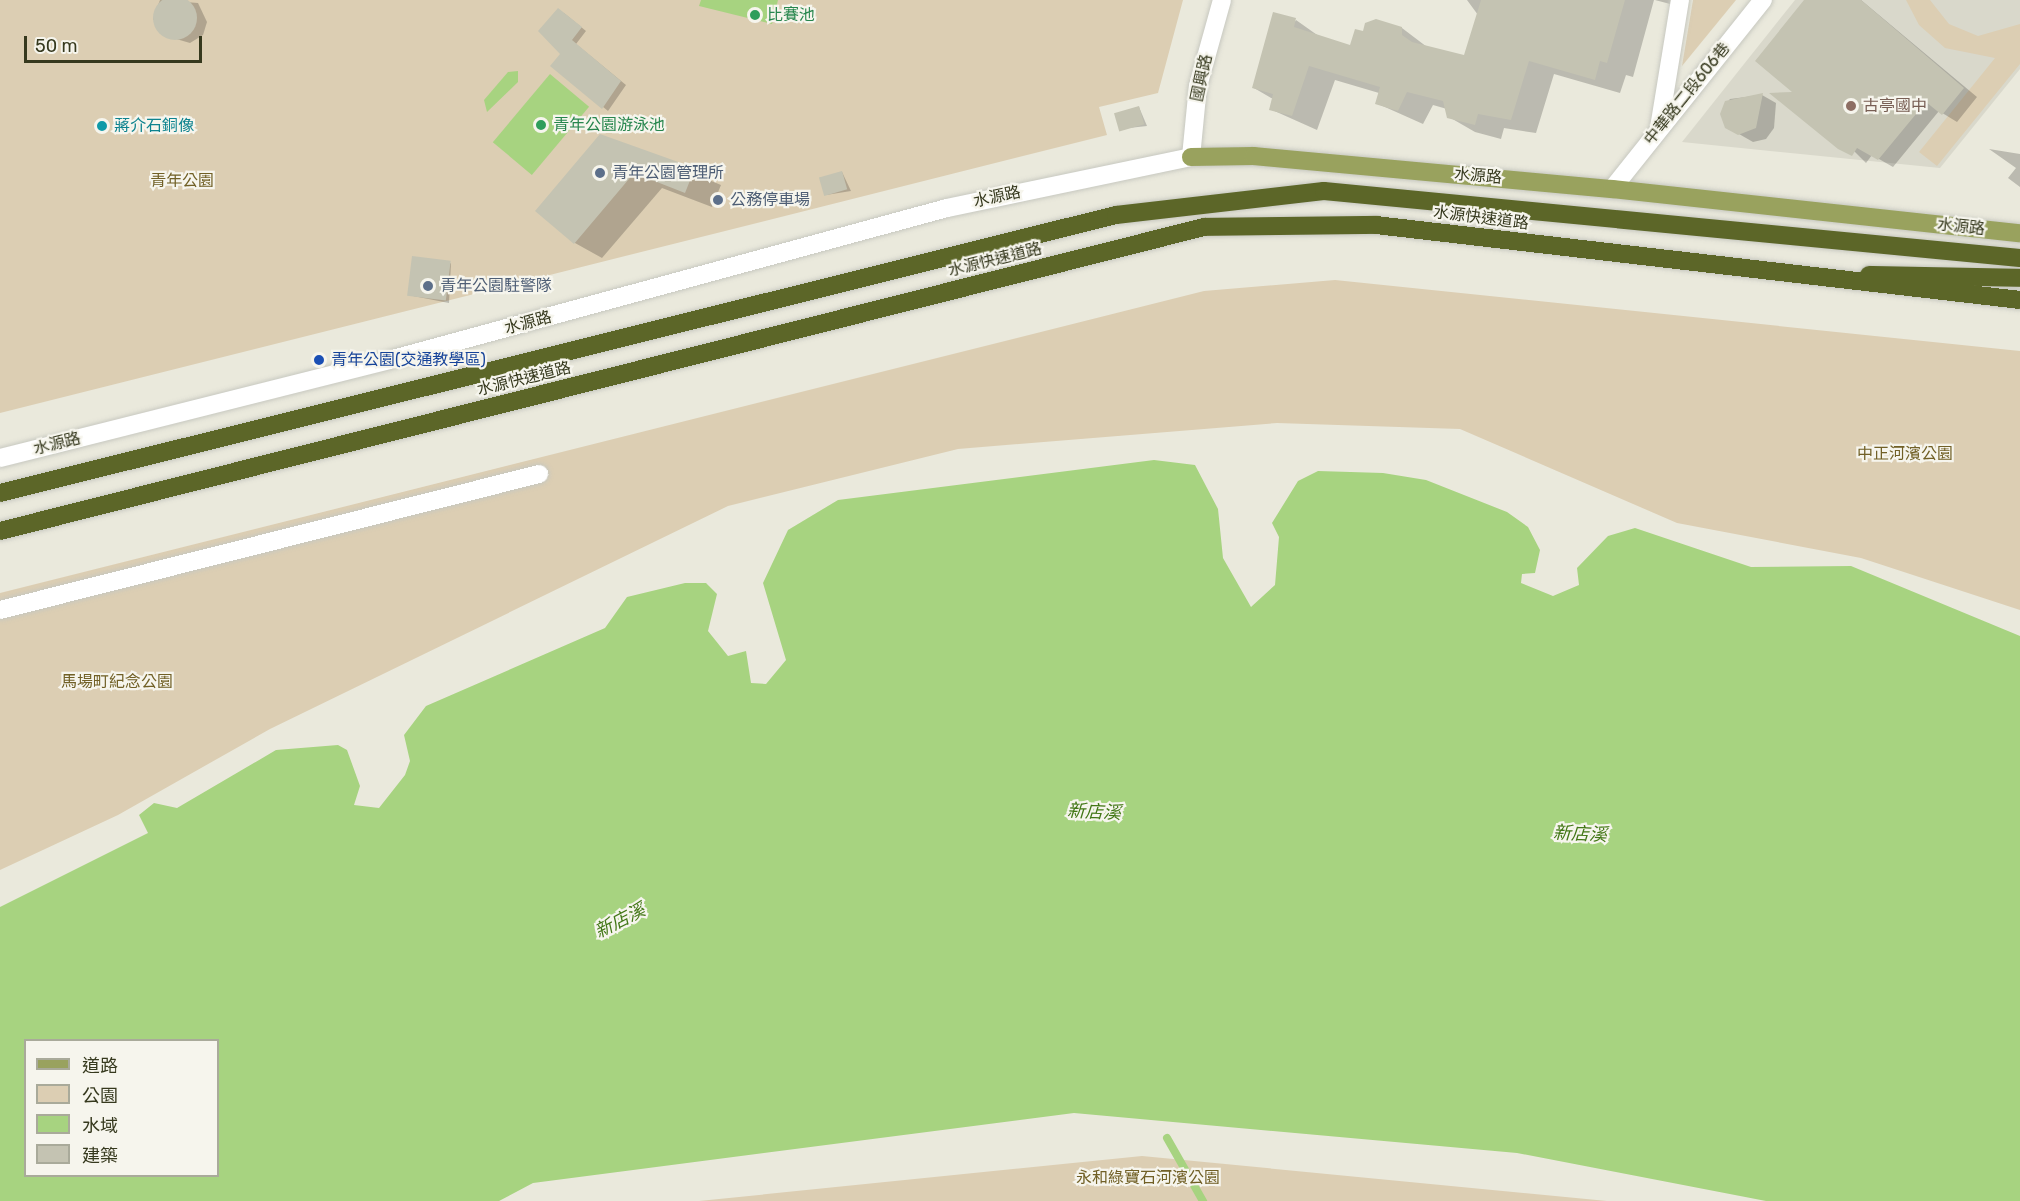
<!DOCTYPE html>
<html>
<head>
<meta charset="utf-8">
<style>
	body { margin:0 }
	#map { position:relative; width:2020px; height:1201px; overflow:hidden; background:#eae9dc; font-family:Rubik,"Noto Sans TC",sans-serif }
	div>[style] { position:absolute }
	.built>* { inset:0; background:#d9d8cb }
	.green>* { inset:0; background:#dcceb3 }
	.water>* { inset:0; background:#a7d380; transform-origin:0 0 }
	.shadow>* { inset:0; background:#0003 }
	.stream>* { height:8px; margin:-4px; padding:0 4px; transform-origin:4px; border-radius:4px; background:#a7d380 }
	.building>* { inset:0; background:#c4c3b2; transform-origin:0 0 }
	.round { border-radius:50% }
	.roads { filter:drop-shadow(0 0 2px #c7c8c0) drop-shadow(0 0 2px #c7c8c0) }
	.minor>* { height:18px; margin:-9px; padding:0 9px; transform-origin:9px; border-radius:9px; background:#fff }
	.major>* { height:18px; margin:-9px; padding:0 9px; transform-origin:9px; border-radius:9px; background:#99a25e }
	.highway>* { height:18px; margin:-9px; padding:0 9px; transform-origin:9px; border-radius:9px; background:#5c6628 }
	.dots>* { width:16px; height:16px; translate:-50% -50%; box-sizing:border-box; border:3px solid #f6f5ed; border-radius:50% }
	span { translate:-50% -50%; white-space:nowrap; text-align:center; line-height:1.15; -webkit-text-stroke:4.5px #f6f5ed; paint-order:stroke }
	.leisure-label { font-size:16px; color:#27864d }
	.left { translate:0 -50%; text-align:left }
	.street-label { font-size:16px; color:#36391e }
	.education-label { font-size:16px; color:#785e54 }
	.culture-label { font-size:16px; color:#0d838f }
	.service-label { font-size:16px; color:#4e5e75 }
	.park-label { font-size:16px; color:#716026 }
	.transit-label { font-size:16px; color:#164399 }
	.water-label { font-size:18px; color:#427716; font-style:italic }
	.legend { position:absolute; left:24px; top:1039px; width:195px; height:138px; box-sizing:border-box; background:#f6f5ed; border:2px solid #a9aa9a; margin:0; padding:8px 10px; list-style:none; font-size:18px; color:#36391e }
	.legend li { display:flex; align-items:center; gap:12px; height:30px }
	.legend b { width:30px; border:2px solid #a9aa9a }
	.scale { position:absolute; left:24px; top:36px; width:178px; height:27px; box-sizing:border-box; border:3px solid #36391e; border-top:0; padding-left:8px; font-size:18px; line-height:21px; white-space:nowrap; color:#36391e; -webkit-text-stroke:4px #f6f5ed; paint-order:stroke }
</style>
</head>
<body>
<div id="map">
	<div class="built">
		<i style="clip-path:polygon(1795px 0,2020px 0,2020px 69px,1940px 168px,1682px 142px)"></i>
	</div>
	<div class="green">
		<i style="clip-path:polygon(0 0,1183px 0,1158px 93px,1099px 107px,1107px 135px,0 413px)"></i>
		<i style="clip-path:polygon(1693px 0,1736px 0,1682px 66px)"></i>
		<i style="clip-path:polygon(1906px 0,1930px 0,1949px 24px,1978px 36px,2020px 24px,2020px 64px,1937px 166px,1919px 152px,1995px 58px,1945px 48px,1919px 25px)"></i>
		<i style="clip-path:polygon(1335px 280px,2020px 351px,2020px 610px,1861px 558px,1677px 523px,1460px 429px,1277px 423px,958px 449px,728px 506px,270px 729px,118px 815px,0 870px,0 593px,1204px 291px)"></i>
		<i style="clip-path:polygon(1142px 1156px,1607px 1201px,699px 1201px)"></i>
	</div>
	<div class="water">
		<i style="clip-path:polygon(701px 0,778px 0,772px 24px,699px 6px)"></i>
		<i style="clip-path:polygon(518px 71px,518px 82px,487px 112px,484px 100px,508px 72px)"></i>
		<i style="left:550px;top:74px;width:51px;height:89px;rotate:40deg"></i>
		<i style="clip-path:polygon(evenodd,1154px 460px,1195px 465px,1218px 509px,1223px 558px,1251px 607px,1275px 585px,1279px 537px,1272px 523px,1298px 481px,1318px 471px,1383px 473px,1426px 480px,1507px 512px,1528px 527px,1540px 550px,1535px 573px,1522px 574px,1521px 583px,1553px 596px,1579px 585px,1577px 568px,1608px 536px,1635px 528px,1751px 567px,1851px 566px,2020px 636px,2020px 1201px,1766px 1201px,1517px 1153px,1074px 1113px,533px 1183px,499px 1201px,0 1201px,0 907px,148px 833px,139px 815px,154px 803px,177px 808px,276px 750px,338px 745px,347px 750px,360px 786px,354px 805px,379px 808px,405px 775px,410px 761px,404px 735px,426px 706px,605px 628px,627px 597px,685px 583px,706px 583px,717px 594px,708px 631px,728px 656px,746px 651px,751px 683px,766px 684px,786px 660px,763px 583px,788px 530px,838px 500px,1154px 460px,26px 1040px,218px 1040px,218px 1176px,26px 1176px,26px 1040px)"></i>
	</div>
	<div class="shadow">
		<i style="clip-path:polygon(160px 0,198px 3px,207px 22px,203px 35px,190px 43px,166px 36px,153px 19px)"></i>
		<i style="clip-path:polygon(1467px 0,1654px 0,1633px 77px,1626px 75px,1620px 93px,1554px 74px,1536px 133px,1504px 128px,1501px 139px,1475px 132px,1449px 117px,1447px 109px,1433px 105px,1423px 124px,1376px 103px,1379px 93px,1335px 80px,1317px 130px,1270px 109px,1273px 99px,1254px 88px,1296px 20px,1320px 37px,1351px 46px,1364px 33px,1402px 28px,1427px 47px,1465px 57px,1478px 15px)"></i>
		<i style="clip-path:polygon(1655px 0,1671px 0,1670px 4px)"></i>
		<i style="clip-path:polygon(1806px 0,1861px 0,1977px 97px,1957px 122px,1939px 111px,1893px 167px,1872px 155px,1866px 163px,1796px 93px)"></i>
		<i style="clip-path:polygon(564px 13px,586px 31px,576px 44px,626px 85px,608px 111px,552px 65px,562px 54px)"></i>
		<i style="clip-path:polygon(1762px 95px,1776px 103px,1774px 128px,1766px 139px,1753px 142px,1739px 134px,1722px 110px,1730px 99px)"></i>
		<i style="clip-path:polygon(1139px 107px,1147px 126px,1120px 129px)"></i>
		<i style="clip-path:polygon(601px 135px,721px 185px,712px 207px,662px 188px,602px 258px,575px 243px,537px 211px)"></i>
		<i style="clip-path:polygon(1989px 149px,2020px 154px,2020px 187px,2008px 178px,2016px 168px)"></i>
		<i style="clip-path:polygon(842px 172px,851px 191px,826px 195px)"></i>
		<i style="clip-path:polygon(451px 263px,449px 303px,408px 295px)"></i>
	</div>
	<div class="stream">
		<i style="left:1167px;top:1138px;width:73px;rotate:60.3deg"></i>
	</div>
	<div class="building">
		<i class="round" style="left:153px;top:-4px;width:44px;height:44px"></i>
		<i style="clip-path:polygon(1481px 0,1625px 0,1607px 63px,1600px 61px,1595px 80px,1529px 61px,1511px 120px,1478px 114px,1475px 125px,1447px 118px,1443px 101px,1407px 92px,1398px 111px,1375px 104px,1380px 87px,1309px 66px,1292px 116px,1269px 110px,1273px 94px,1252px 88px,1273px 12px,1296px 18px,1294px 27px,1350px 45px,1355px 29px,1363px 31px,1365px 23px,1376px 19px,1402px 27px,1402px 35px,1412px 42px,1464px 55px)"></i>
		<i style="clip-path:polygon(1804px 0,1861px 0,1964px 88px,1942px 115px,1926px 102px,1878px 160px,1857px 148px,1852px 156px,1838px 149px,1769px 93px,1792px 92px,1755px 61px)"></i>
		<i style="clip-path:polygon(558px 8px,582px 27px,572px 40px,621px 81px,602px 109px,550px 66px,560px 54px,538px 31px)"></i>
		<i style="clip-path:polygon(1763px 93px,1756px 128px,1738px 135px,1725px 128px,1720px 114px,1725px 101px)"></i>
		<i style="left:1139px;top:106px;width:19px;height:26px;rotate:74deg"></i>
		<i style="clip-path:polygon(600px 134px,695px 168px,685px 193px,634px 173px,574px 244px,535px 211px)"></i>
		<i style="left:842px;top:171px;width:19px;height:24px;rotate:74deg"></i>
		<i style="left:412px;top:256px;width:39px;height:40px;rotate:7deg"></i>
	</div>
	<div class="roads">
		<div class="minor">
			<i style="left:1659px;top:128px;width:130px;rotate:-80.7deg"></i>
			<i style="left:1612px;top:189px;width:242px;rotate:-51.4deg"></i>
			<i style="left:0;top:458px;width:401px;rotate:-14.1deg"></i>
			<i style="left:389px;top:360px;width:578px;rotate:-15.24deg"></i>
			<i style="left:947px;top:208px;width:249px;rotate:-11.8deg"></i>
			<i style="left:1191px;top:157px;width:71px;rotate:-84.4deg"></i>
			<i style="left:1198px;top:86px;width:89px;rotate:-74.4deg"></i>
			<i style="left:0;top:610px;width:556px;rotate:-14.16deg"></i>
		</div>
		<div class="major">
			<i style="left:1191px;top:157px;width:63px;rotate:-0.9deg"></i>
			<i style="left:1254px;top:156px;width:360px;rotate:5.3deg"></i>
			<i style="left:1612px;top:189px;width:410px;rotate:6.2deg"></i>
		</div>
		<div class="highway">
			<i style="left:1869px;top:275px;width:151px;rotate:1.1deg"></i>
			<i style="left:0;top:493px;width:1150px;rotate:-13.99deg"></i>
			<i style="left:1116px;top:215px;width:209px;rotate:-6.6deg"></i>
			<i style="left:1324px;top:191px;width:699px;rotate:5.5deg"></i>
			<i style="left:0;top:531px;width:1242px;rotate:-14.17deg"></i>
			<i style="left:1204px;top:227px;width:172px;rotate:-0.7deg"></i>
			<i style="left:1376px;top:225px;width:648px;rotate:6.64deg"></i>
		</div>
	</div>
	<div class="dots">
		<i style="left:755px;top:15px;background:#2e9e5b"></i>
		<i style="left:1851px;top:106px;background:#8d6e63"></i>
		<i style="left:541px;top:125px;background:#2e9e5b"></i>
		<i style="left:102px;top:126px;background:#0f9aa8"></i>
		<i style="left:600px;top:173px;background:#5c6f8a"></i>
		<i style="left:718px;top:200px;background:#5c6f8a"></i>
		<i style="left:428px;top:286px;background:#5c6f8a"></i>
		<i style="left:319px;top:360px;background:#1a4fb4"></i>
	</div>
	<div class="leisure-label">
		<span class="left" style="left:767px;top:15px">比賽池</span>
		<span class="left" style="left:553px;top:125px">青年公園游泳池</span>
	</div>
	<div class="street-label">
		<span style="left:1202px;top:78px;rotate:-78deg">國興路</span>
		<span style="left:1687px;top:94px;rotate:-51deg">中華路二段606巷</span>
		<span style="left:1478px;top:176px;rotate:5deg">水源路</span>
		<span style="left:997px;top:197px;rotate:-12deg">水源路</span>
		<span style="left:1481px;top:218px;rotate:7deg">水源快速道路</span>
		<span style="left:1961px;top:227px;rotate:6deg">水源路</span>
		<span style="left:995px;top:260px;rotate:-14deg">水源快速道路</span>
		<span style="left:528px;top:323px;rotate:-15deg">水源路</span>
		<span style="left:524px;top:379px;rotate:-14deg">水源快速道路</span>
		<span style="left:57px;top:444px;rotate:-14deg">水源路</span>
	</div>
	<div class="education-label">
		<span class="left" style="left:1863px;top:106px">古亭國中</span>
	</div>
	<div class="culture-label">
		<span class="left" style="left:114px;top:126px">蔣介石銅像</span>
	</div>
	<div class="service-label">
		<span class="left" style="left:612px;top:173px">青年公園管理所</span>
		<span class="left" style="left:730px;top:200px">公務停車場</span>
		<span class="left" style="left:440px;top:286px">青年公園駐警隊</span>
	</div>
	<div class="park-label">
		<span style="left:182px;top:181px">青年公園</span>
		<span style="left:1905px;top:454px">中正河濱公園</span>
		<span style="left:117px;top:682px">馬場町紀念公園</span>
		<span style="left:1148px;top:1178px">永和綠寶石河濱公園</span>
	</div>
	<div class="transit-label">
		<span class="left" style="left:331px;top:360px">青年公園(交通教學區)</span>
	</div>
	<div class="water-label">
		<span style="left:1094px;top:812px;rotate:3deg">新店溪</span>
		<span style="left:1580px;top:834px;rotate:3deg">新店溪</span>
		<span style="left:620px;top:921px;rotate:-27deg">新店溪</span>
	</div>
	<ul class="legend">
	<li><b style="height:8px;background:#99a25e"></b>道路</li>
	<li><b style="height:16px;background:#dcceb3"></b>公園</li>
	<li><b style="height:16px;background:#a7d380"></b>水域</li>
	<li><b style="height:16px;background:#c4c3b2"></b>建築</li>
	</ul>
	<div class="scale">50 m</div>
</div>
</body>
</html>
